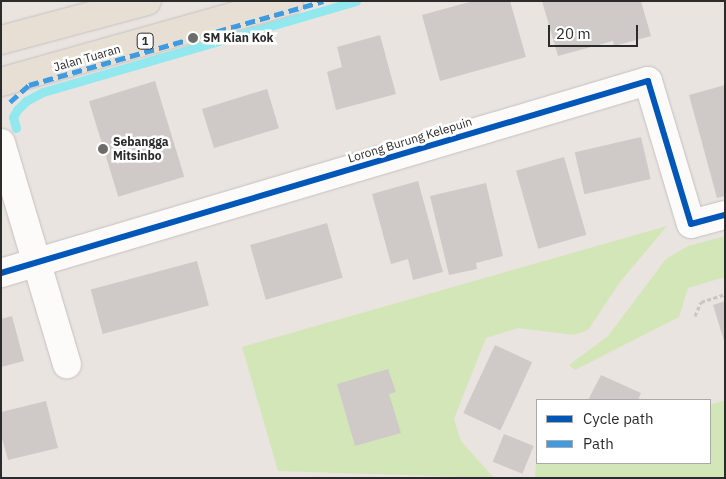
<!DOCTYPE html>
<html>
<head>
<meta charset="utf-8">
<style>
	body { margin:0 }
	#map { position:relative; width:726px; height:479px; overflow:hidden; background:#eae4e0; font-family:"IBM Plex Sans",sans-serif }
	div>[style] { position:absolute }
	.green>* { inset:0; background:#d3e6b7 }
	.stream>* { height:9px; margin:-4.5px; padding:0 4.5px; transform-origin:4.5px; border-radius:4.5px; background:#91e8ee }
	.building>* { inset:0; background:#cfcac7; transform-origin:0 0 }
	.path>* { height:3px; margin-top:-1.5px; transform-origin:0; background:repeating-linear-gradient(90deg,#c6c6c6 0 4px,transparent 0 6.5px) }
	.roads { filter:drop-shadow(0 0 1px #c3c1c2) drop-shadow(0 0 1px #c3c1c2) }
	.minor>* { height:28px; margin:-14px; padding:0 14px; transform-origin:14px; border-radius:14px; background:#fcfbfa }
	.major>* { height:28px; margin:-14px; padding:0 14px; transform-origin:14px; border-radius:14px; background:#e7dfd3 }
	.quiet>* { height:5px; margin-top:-2.5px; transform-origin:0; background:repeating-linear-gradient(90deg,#3d9ce1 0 10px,transparent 0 15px) }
	.cycleway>* { height:6px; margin:-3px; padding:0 3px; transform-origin:3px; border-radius:3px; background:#0057b8 }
	.dots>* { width:14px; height:14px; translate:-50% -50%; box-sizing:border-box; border:2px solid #fff; border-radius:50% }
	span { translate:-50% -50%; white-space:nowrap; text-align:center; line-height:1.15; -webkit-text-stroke:5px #fff; paint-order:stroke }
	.shield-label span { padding:1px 4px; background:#fff; border:1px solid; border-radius:4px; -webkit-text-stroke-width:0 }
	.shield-label { font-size:11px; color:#2b2b2b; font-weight:700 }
	.poi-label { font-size:12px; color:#2b2b2b; font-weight:700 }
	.left { translate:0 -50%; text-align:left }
	.street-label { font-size:12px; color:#2b2b2b }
	.frame { position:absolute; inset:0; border:2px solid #2b2b2b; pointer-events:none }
	.legend { position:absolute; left:536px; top:399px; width:175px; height:65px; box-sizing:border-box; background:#fff; border:1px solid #aaa; margin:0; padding:6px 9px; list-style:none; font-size:15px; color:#2b2b2b }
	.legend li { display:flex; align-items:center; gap:10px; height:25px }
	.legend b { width:25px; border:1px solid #aaa }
	.scale { position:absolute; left:548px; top:25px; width:90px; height:22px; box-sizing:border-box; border:2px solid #2b2b2b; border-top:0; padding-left:6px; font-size:15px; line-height:18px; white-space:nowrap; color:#2b2b2b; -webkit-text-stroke:4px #fff; paint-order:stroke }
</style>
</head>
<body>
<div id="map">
	<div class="green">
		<i style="clip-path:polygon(667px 226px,620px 282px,588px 330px,574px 335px,518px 328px,486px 338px,454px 419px,461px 441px,494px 478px,278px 471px,242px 347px)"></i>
		<i style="clip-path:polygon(725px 236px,725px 277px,688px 288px,679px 317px,575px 370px,569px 365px,608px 336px,666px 259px,688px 246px)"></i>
		<i style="clip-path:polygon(725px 400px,725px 478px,535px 478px,536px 463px,710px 463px,710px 405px)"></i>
	</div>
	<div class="stream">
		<i style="left:16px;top:128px;width:11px;rotate:-105deg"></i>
		<i style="left:13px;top:117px;width:8px;rotate:-60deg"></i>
		<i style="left:17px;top:110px;width:13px;rotate:-45deg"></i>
		<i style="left:26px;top:101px;width:19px;rotate:-28deg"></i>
		<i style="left:43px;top:92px;width:326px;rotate:-16.2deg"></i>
	</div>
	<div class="building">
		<i style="clip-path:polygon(473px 1px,510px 1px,526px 57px,440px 81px,422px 15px)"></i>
		<i style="clip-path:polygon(542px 1px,641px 1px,651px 36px,614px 46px,613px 41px,558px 56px)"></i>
		<i style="clip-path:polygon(380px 35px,396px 94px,336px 110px,327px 72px,342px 67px,337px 47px)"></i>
		<i style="left:155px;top:81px;width:100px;height:69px;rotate:73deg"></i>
		<i style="clip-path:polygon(725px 85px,725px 196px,717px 198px,689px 95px)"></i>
		<i style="left:267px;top:89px;width:41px;height:68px;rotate:73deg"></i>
		<i style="left:641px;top:137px;width:43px;height:68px;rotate:77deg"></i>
		<i style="left:564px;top:157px;width:81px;height:50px;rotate:74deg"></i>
		<i style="clip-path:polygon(418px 181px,443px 272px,413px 280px,408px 259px,391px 264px,372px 194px)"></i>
		<i style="clip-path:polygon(486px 183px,503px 256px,476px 263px,477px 269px,449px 275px,430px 196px)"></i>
		<i style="left:327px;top:223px;width:57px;height:80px;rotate:74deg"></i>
		<i style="left:197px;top:261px;width:46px;height:110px;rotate:75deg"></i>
		<i style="clip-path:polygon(725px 301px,725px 340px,724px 341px,713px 305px)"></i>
		<i style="clip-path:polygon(12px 316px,24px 361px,1px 367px,1px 319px)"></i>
		<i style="left:495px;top:345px;width:41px;height:75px;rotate:25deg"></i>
		<i style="clip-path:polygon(388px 369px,396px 392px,389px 394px,401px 433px,355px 446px,337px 384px)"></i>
		<i style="clip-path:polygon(601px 375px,641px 393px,638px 400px,588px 400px)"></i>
		<i style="clip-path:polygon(46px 401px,58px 448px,8px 460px,1px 435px,1px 412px)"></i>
		<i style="left:504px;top:434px;width:32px;height:30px;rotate:22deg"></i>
	</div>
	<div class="path">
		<i style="left:695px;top:316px;width:15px;rotate:-67deg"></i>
		<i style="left:701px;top:302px;width:25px;rotate:-18deg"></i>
	</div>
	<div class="roads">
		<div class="minor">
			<i style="left:1px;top:143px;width:231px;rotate:73.4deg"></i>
			<i style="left:1px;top:273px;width:675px;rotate:-16.53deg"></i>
			<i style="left:648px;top:81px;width:149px;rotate:73.3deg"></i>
			<i style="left:691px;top:224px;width:35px;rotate:-15deg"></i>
		</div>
		<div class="major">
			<i style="left:1px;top:40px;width:151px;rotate:-15deg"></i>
			<i style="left:1px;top:82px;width:299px;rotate:-15.7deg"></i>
		</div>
	</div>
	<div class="quiet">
		<i style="left:10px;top:102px;width:25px;rotate:-42deg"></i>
		<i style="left:29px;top:85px;width:306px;rotate:-15.9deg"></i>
	</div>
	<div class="cycleway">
		<i style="left:1px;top:273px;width:675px;rotate:-16.53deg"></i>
		<i style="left:648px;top:81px;width:149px;rotate:73.3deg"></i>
		<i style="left:691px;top:224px;width:35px;rotate:-15deg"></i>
	</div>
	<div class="dots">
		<i style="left:193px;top:38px;background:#6e6c6a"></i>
		<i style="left:103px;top:149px;background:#6e6c6a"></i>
	</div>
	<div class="shield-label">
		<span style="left:145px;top:41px">1</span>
	</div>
	<div class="poi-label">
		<span class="left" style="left:203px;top:38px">SM Kian Kok</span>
		<span class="left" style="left:113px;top:149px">Sebangga<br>Mitsinbo</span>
	</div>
	<div class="street-label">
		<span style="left:87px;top:58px;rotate:-16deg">Jalan Tuaran</span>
		<span style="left:410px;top:140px;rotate:-17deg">Lorong Burung Kelepuin</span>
	</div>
	<div class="frame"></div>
	<ul class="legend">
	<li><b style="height:6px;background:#0057b8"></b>Cycle path</li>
	<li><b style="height:6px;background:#3d9ce1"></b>Path</li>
	</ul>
	<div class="scale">20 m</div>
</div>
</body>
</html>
